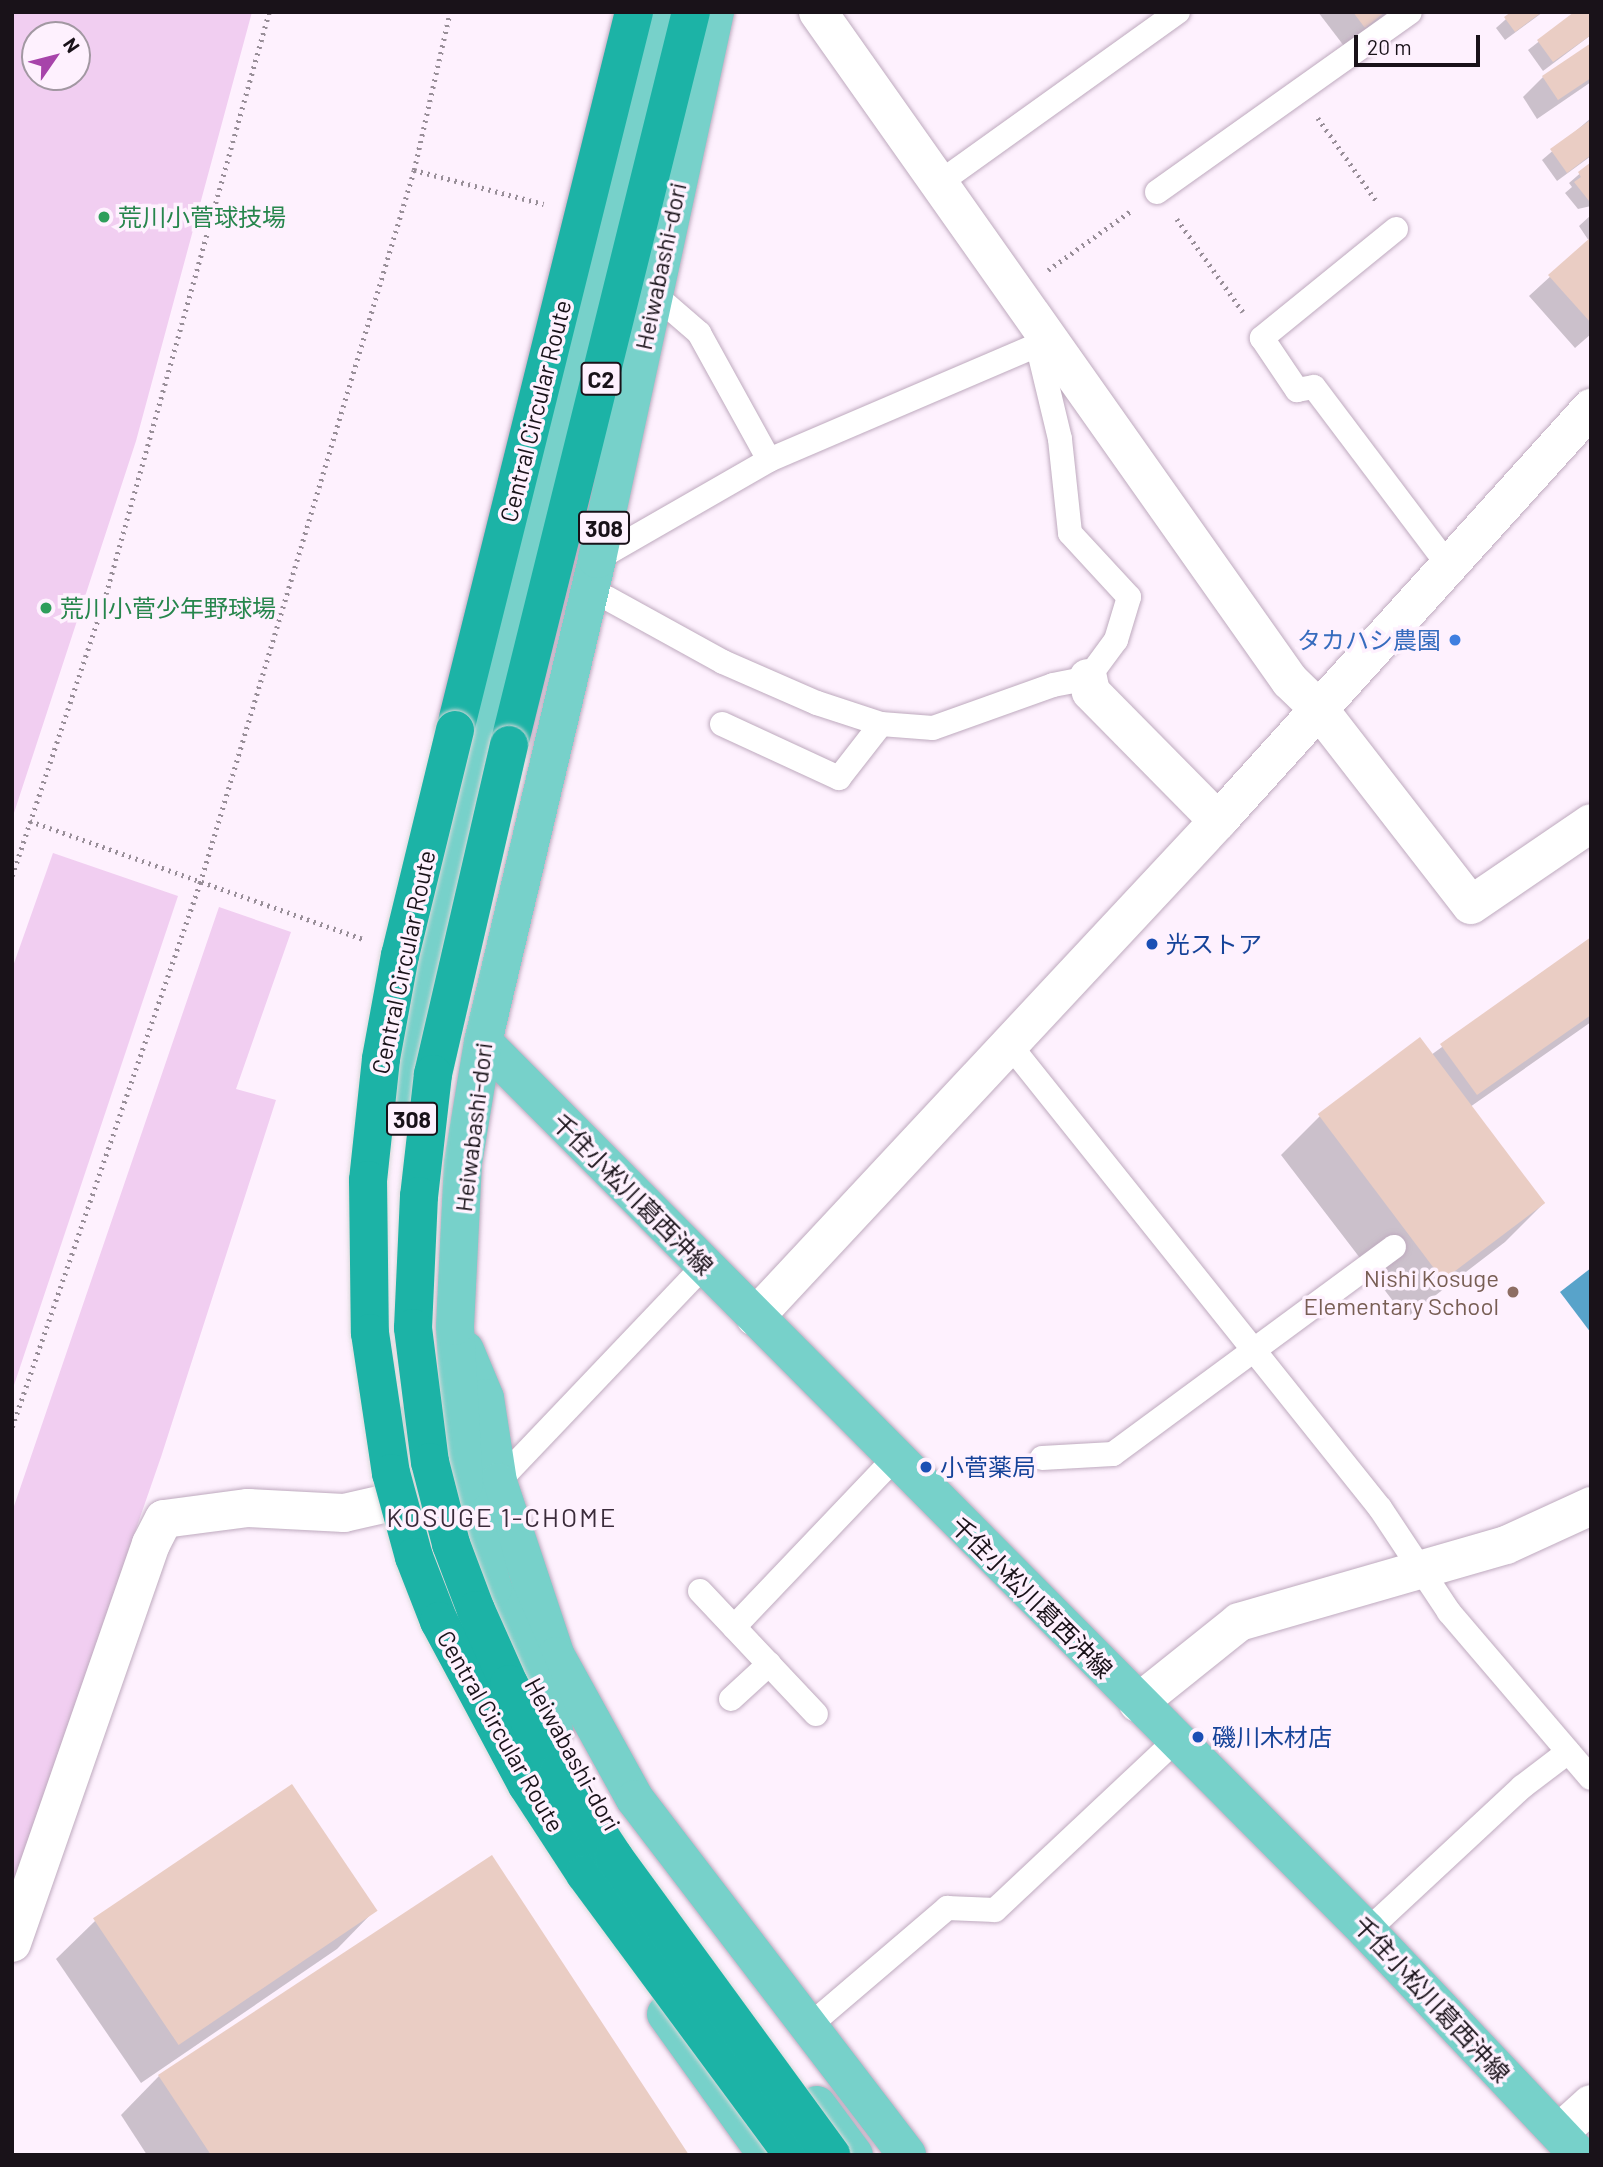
<!DOCTYPE html>
<html>
<head>
<meta charset="utf-8">
<style>
	body { margin:0 }
	#map { position:relative; width:1603px; height:2167px; overflow:hidden; background:#fef1fe; font-family:Barlow,"Noto Sans JP",sans-serif }
	div>[style] { position:absolute }
	.green>* { inset:0; background:#f1cef1 }
	.water>* { inset:0; background:#58a3ca }
	.shadow>* { inset:0; background:#0003 }
	.building>* { inset:0; background:#eacdc4; transform-origin:0 0 }
	.path>* { height:4.5px; margin-top:-2.25px; transform-origin:0; background:repeating-linear-gradient(90deg,#988e98 0 2px,transparent 0 7px) }
	.roads { filter:drop-shadow(0 0 2px #beaabe) drop-shadow(0 0 2px #beaabe) }
	.service>* { height:24px; margin:-12px; padding:0 12px; transform-origin:12px; border-radius:12px; background:#fff }
	.minor>* { height:38px; margin:-19px; padding:0 19px; transform-origin:19px; border-radius:19px; background:#fff }
	.tertiary>* { height:38px; margin:-19px; padding:0 19px; transform-origin:19px; border-radius:19px; background:#fff }
	.primary>* { height:38px; margin:-19px; padding:0 19px; transform-origin:19px; border-radius:19px; background:#77d1ca }
	.motorway>* { height:38px; margin:-19px; padding:0 19px; transform-origin:19px; border-radius:19px; background:#1cb3a6 }
	.bridges { filter:drop-shadow(0 0 2px #dad9da) drop-shadow(0 0 2px #dad9da) }
	.motorway-bridge>* { height:38px; margin:-19px; padding:0 19px; transform-origin:19px; border-radius:19px; background:#1cb3a6 }
	.dots>* { width:19px; height:19px; translate:-50% -50%; box-sizing:border-box; border:4px solid #fef1fe; border-radius:50% }
	span { translate:-50% -50%; white-space:nowrap; text-align:center; line-height:1.15; -webkit-text-stroke:7px #fef1fe; paint-order:stroke }
	.shield-label span { padding:2px 5px; background:#fef1fe; border:2px solid; border-radius:5px; -webkit-text-stroke-width:0 }
	.shield-label { font-size:23px; color:#191219; font-weight:700 }
	.leisure-label { font-size:24px; color:#27864d }
	.left { translate:0 -50%; text-align:left }
	.street-label { font-size:24px; color:#191219 }
	.shop-label { font-size:24px; color:#366cbe }
	.right { translate:-100% -50%; text-align:right }
	.transit-label { font-size:24px; color:#164399 }
	.education-label { font-size:24px; color:#785e54 }
	.neighbourhood-label { font-size:26px; color:#3a2b3a; letter-spacing:2px }
	.frame { position:absolute; inset:0; border:14px solid #191219; pointer-events:none }
	.north { position:absolute; left:21px; top:21px; width:70px; height:70px; box-sizing:border-box; background:#fef1fe; border:2px solid #a298a2; border-radius:50%; rotate:55deg; font-size:19px; font-weight:700; line-height:28px; text-align:center; color:#191219 }
	.north::after { content:''; display:block; margin:auto; width:24px; height:32px; background:#a744aa; clip-path:polygon(50% 0,100% 100%,50% 72%,0 100%) }
	.scale { position:absolute; left:1354px; top:35px; width:126px; height:32px; box-sizing:border-box; border:4px solid #191219; border-top:0; padding-left:9px; font-size:21px; line-height:24px; white-space:nowrap; color:#191219; -webkit-text-stroke:5px #fef1fe; paint-order:stroke }
</style>
</head>
<body>
<div id="map">
	<div class="green">
		<i style="clip-path:polygon(evenodd,12px 12px,252px 12px,136px 441px,12px 819px,12px 12px,35px 35px,77px 35px,77px 77px,35px 77px,35px 35px)"></i>
		<i style="clip-path:polygon(53px 853px,178px 896px,12px 1391px,12px 969px)"></i>
		<i style="clip-path:polygon(219px 907px,291px 932px,236px 1089px,276px 1100px,161px 1457px,12px 1886px,12px 1512px)"></i>
	</div>
	<div class="water">
		<i style="clip-path:polygon(1591px 1268px,1591px 1333px,1560px 1292px)"></i>
	</div>
	<div class="shadow">
		<i style="clip-path:polygon(1318px 12px,1389px 12px,1344px 46px)"></i>
		<i style="clip-path:polygon(1514px 12px,1543px 12px,1505px 40px,1496px 28px)"></i>
		<i style="clip-path:polygon(1577px 12px,1591px 16px,1591px 35px,1543px 71px,1528px 50px)"></i>
		<i style="clip-path:polygon(1591px 45px,1591px 82px,1537px 119px,1523px 97px,1543px 77px)"></i>
		<i style="clip-path:polygon(1591px 118px,1591px 156px,1557px 181px,1542px 160px)"></i>
		<i style="clip-path:polygon(1591px 164px,1591px 206px,1578px 209px,1565px 193px,1572px 187px,1569px 183px)"></i>
		<i style="clip-path:polygon(1591px 215px,1591px 334px,1575px 348px,1529px 296px,1589px 241px,1579px 226px)"></i>
		<i style="clip-path:polygon(1591px 939px,1591px 1022px,1470px 1107px,1544px 1203px,1505px 1242px,1406px 1318px,1281px 1155px,1320px 1116px,1431px 1055px)"></i>
		<i style="clip-path:polygon(291px 1786px,375px 1910px,337px 1949px,141px 2083px,56px 1959px,95px 1921px)"></i>
		<i style="clip-path:polygon(159px 2076px,687px 2155px,147px 2155px,121px 2115px)"></i>
	</div>
	<div class="building">
		<i style="clip-path:polygon(1353px 12px,1385px 12px,1365px 28px)"></i>
		<i style="clip-path:polygon(1511px 12px,1542px 12px,1515px 32px,1504px 17px)"></i>
		<i style="clip-path:polygon(1574px 12px,1591px 13px,1591px 35px,1553px 62px,1537px 40px)"></i>
		<i style="clip-path:polygon(1591px 43px,1591px 78px,1558px 100px,1542px 76px)"></i>
		<i style="clip-path:polygon(1589px 121px,1591px 155px,1567px 173px,1550px 149px)"></i>
		<i style="clip-path:polygon(1591px 162px,1591px 199px,1589px 201px,1574px 182px,1581px 177px,1578px 172px)"></i>
		<i style="clip-path:polygon(1591px 237px,1591px 323px,1548px 275px)"></i>
		<i style="clip-path:polygon(1591px 937px,1591px 1015px,1477px 1095px,1440px 1044px)"></i>
		<i style="left:1420px;top:1037px;width:208px;height:128px;rotate:53deg"></i>
		<i style="left:292px;top:1784px;width:153px;height:240px;rotate:56deg"></i>
		<i style="clip-path:polygon(492px 1855px,689px 2155px,211px 2155px,158px 2075px)"></i>
	</div>
	<div class="path">
		<i style="left:1318px;top:118px;width:103px;rotate:54.9deg"></i>
		<i style="left:414px;top:170px;width:134px;rotate:14.7deg"></i>
		<i style="left:1177px;top:219px;width:114px;rotate:54.6deg"></i>
		<i style="left:1048px;top:270px;width:103px;rotate:-35.5deg"></i>
		<i style="left:30px;top:821px;width:353px;rotate:19.5deg"></i>
		<i style="left:12px;top:876px;width:290px;rotate:-71.5deg"></i>
		<i style="left:104px;top:601px;width:612px;rotate:-74.35deg"></i>
		<i style="left:12px;top:1427px;width:576px;rotate:-70.94deg"></i>
		<i style="left:200px;top:883px;width:744px;rotate:-73.29deg"></i>
		<i style="left:414px;top:170px;width:162px;rotate:-77.2deg"></i>
	</div>
	<div class="roads">
		<div class="service">
			<i style="left:939px;top:183px;width:294px;rotate:-35.6deg"></i>
			<i style="left:1157px;top:192px;width:310px;rotate:-35.4deg"></i>
			<i style="left:1396px;top:229px;width:173px;rotate:140.9deg"></i>
			<i style="left:1262px;top:338px;width:63px;rotate:56.1deg"></i>
			<i style="left:1297px;top:390px;width:17px;rotate:-10deg"></i>
			<i style="left:1314px;top:387px;width:224px;rotate:53deg"></i>
			<i style="left:654px;top:294px;width:60px;rotate:40.9deg"></i>
			<i style="left:699px;top:333px;width:145px;rotate:61.1deg"></i>
			<i style="left:597px;top:559px;width:198px;rotate:-29.9deg"></i>
			<i style="left:769px;top:460px;width:301px;rotate:-23.2deg"></i>
			<i style="left:607px;top:598px;width:132px;rotate:28.9deg"></i>
			<i style="left:723px;top:662px;width:103px;rotate:23.6deg"></i>
			<i style="left:817px;top:703px;width:67px;rotate:18.2deg"></i>
			<i style="left:722px;top:724px;width:129px;rotate:24.8deg"></i>
			<i style="left:839px;top:778px;width:68px;rotate:-52.1deg"></i>
			<i style="left:881px;top:724px;width:52px;rotate:4.4deg"></i>
			<i style="left:933px;top:728px;width:127px;rotate:-19.7deg"></i>
			<i style="left:1053px;top:685px;width:36px;rotate:-11deg"></i>
			<i style="left:1088px;top:678px;width:47px;rotate:-53.6deg"></i>
			<i style="left:1116px;top:640px;width:45px;rotate:-73.2deg"></i>
			<i style="left:1129px;top:597px;width:87px;rotate:-132.7deg"></i>
			<i style="left:1070px;top:533px;width:95px;rotate:-96.1deg"></i>
			<i style="left:1060px;top:439px;width:99px;rotate:-103.5deg"></i>
			<i style="left:1009px;top:1044px;width:594px;rotate:51.36deg"></i>
			<i style="left:1380px;top:1508px;width:125px;rotate:56.4deg"></i>
			<i style="left:1449px;top:1612px;width:218px;rotate:49.5deg"></i>
			<i style="left:1042px;top:1458px;width:71px;rotate:-3.2deg"></i>
			<i style="left:1113px;top:1454px;width:349px;rotate:-36.4deg"></i>
			<i style="left:498px;top:1482px;width:298px;rotate:-46.4deg"></i>
			<i style="left:700px;top:1591px;width:169px;rotate:46.7deg"></i>
			<i style="left:734px;top:1627px;width:232px;rotate:-46.4deg"></i>
			<i style="left:731px;top:1699px;width:52px;rotate:-42.6deg"></i>
			<i style="left:1367px;top:1931px;width:212px;rotate:-42.9deg"></i>
			<i style="left:1522px;top:1787px;width:58px;rotate:-37.3deg"></i>
			<i style="left:809px;top:2026px;width:182px;rotate:-40.5deg"></i>
			<i style="left:947px;top:1908px;width:48px;rotate:2.4deg"></i>
			<i style="left:995px;top:1910px;width:247px;rotate:-43.2deg"></i>
		</div>
		<div class="minor">
			<i style="left:818px;top:12px;width:819px;rotate:54.8deg"></i>
			<i style="left:1290px;top:681px;width:39px;rotate:44deg"></i>
			<i style="left:1318px;top:708px;width:249px;rotate:52.2deg"></i>
			<i style="left:1471px;top:905px;width:145px;rotate:-34.3deg"></i>
			<i style="left:1088px;top:678px;width:14px;rotate:78deg"></i>
			<i style="left:1091px;top:692px;width:181px;rotate:45.4deg"></i>
			<i style="left:1138px;top:1703px;width:129px;rotate:-38.7deg"></i>
			<i style="left:1239px;top:1622px;width:278px;rotate:-16.1deg"></i>
			<i style="left:1506px;top:1545px;width:94px;rotate:-24.6deg"></i>
			<i style="left:12px;top:1943px;width:423px;rotate:-70.8deg"></i>
			<i style="left:151px;top:1544px;width:28px;rotate:-63deg"></i>
			<i style="left:164px;top:1519px;width:85px;rotate:-7.5deg"></i>
			<i style="left:248px;top:1508px;width:96px;rotate:3deg"></i>
			<i style="left:344px;top:1513px;width:90px;rotate:-12.8deg"></i>
			<i style="left:1559px;top:2133px;width:43px;rotate:-42.2deg"></i>
		</div>
		<div class="tertiary">
			<i style="left:755px;top:1317px;width:679px;rotate:-46.97deg"></i>
			<i style="left:1218px;top:821px;width:557px;rotate:-47.91deg"></i>
		</div>
		<div class="primary">
			<i style="left:483px;top:1042px;width:1254px;rotate:45.16deg"></i>
			<i style="left:1367px;top:1931px;width:308px;rotate:46.6deg"></i>
			<i style="left:413px;top:1107px;width:94px;rotate:-85.1deg"></i>
			<i style="left:421px;top:1013px;width:1028px;rotate:-76.79deg"></i>
			<i style="left:465px;top:1350px;width:52px;rotate:67.4deg"></i>
			<i style="left:485px;top:1398px;width:85px;rotate:81.2deg"></i>
			<i style="left:498px;top:1482px;width:183px;rotate:71.6deg"></i>
			<i style="left:556px;top:1656px;width:163px;rotate:61.1deg"></i>
			<i style="left:635px;top:1799px;width:448px;rotate:52.6deg"></i>
			<i style="left:410px;top:1425px;width:73px;rotate:85.3deg"></i>
			<i style="left:416px;top:1498px;width:42px;rotate:79deg"></i>
			<i style="left:554px;top:1730px;width:155px;rotate:-113.2deg"></i>
			<i style="left:493px;top:1588px;width:108px;rotate:-105.6deg"></i>
			<i style="left:464px;top:1484px;width:158px;rotate:-93.3deg"></i>
			<i style="left:455px;top:1326px;width:163px;rotate:-87.2deg"></i>
			<i style="left:463px;top:1163px;width:123px;rotate:-80.6deg"></i>
			<i style="left:483px;top:1042px;width:496px;rotate:-76.7deg"></i>
			<i style="left:597px;top:559px;width:560px;rotate:-77.83deg"></i>
			<i style="left:666px;top:2014px;width:173px;rotate:54.4deg"></i>
			<i style="left:817px;top:2105px;width:62px;rotate:53.5deg"></i>
		</div>
		<div class="motorway">
			<i style="left:455px;top:730px;width:740px;rotate:-76deg"></i>
			<i style="left:509px;top:745px;width:755px;rotate:-76.06deg"></i>
		</div>
	</div>
	<div class="bridges">
		<div class="motorway-bridge">
			<i style="left:455px;top:730px;width:232px;rotate:103.7deg"></i>
			<i style="left:400px;top:955px;width:106px;rotate:100.4deg"></i>
			<i style="left:381px;top:1059px;width:122px;rotate:96.1deg"></i>
			<i style="left:368px;top:1180px;width:153px;rotate:89.3deg"></i>
			<i style="left:370px;top:1333px;width:142px;rotate:81.5deg"></i>
			<i style="left:391px;top:1473px;width:87px;rotate:74.7deg"></i>
			<i style="left:414px;top:1557px;width:69px;rotate:68.7deg"></i>
			<i style="left:439px;top:1621px;width:186px;rotate:61.8deg"></i>
			<i style="left:527px;top:1785px;width:106px;rotate:56.9deg"></i>
			<i style="left:585px;top:1874px;width:350px;rotate:53.5deg"></i>
			<i style="left:509px;top:745px;width:338px;rotate:103deg"></i>
			<i style="left:433px;top:1074px;width:123px;rotate:96.5deg"></i>
			<i style="left:419px;top:1196px;width:132px;rotate:92.6deg"></i>
			<i style="left:413px;top:1328px;width:135px;rotate:82.8deg"></i>
			<i style="left:430px;top:1462px;width:85px;rotate:75.6deg"></i>
			<i style="left:451px;top:1544px;width:71px;rotate:69.3deg"></i>
			<i style="left:476px;top:1610px;width:81px;rotate:66deg"></i>
			<i style="left:509px;top:1684px;width:101px;rotate:60.9deg"></i>
			<i style="left:558px;top:1772px;width:102px;rotate:56.6deg"></i>
			<i style="left:614px;top:1857px;width:369px;rotate:53.9deg"></i>
		</div>
	</div>
	<div class="dots">
		<i style="left:104px;top:217px;background:#2e9e5b"></i>
		<i style="left:46px;top:608px;background:#2e9e5b"></i>
		<i style="left:1455px;top:640px;background:#3f7fe0"></i>
		<i style="left:1152px;top:944px;background:#1a4fb4"></i>
		<i style="left:1513px;top:1292px;background:#8d6e63"></i>
		<i style="left:926px;top:1467px;background:#1a4fb4"></i>
		<i style="left:1198px;top:1737px;background:#1a4fb4"></i>
	</div>
	<div class="shield-label">
		<span style="left:601px;top:379px">C2</span>
		<span style="left:604px;top:528px">308</span>
		<span style="left:412px;top:1119px">308</span>
	</div>
	<div class="leisure-label">
		<span class="left" style="left:118px;top:217px">荒川小菅球技場</span>
		<span class="left" style="left:60px;top:608px">荒川小菅少年野球場</span>
	</div>
	<div class="street-label">
		<span style="left:660px;top:266px;rotate:-78deg">Heiwabashi-dori</span>
		<span style="left:535px;top:411px;rotate:-76deg">Central Circular Route</span>
		<span style="left:403px;top:962px;rotate:-78deg">Central Circular Route</span>
		<span style="left:473px;top:1127px;rotate:-83deg">Heiwabashi-dori</span>
		<span style="left:633px;top:1194px;rotate:45deg">千住小松川葛西沖線</span>
		<span style="left:1032px;top:1597px;rotate:45deg">千住小松川葛西沖線</span>
		<span style="left:501px;top:1731px;rotate:60deg">Central Circular Route</span>
		<span style="left:573px;top:1754px;rotate:61deg">Heiwabashi-dori</span>
		<span style="left:1432px;top:1999px;rotate:47deg">千住小松川葛西沖線</span>
	</div>
	<div class="shop-label">
		<span class="right" style="left:1441px;top:640px">タカハシ農園</span>
	</div>
	<div class="transit-label">
		<span class="left" style="left:1166px;top:944px">光ストア</span>
		<span class="left" style="left:940px;top:1467px">小菅薬局</span>
		<span class="left" style="left:1212px;top:1737px">磯川木材店</span>
	</div>
	<div class="education-label">
		<span class="right" style="left:1499px;top:1292px">Nishi Kosuge<br>Elementary School</span>
	</div>
	<div class="neighbourhood-label">
		<span style="left:502px;top:1517px">KOSUGE 1-CHOME</span>
	</div>
	<div class="frame"></div>
	<div class="north">N</div>
	<div class="scale">20 m</div>
</div>
</body>
</html>
